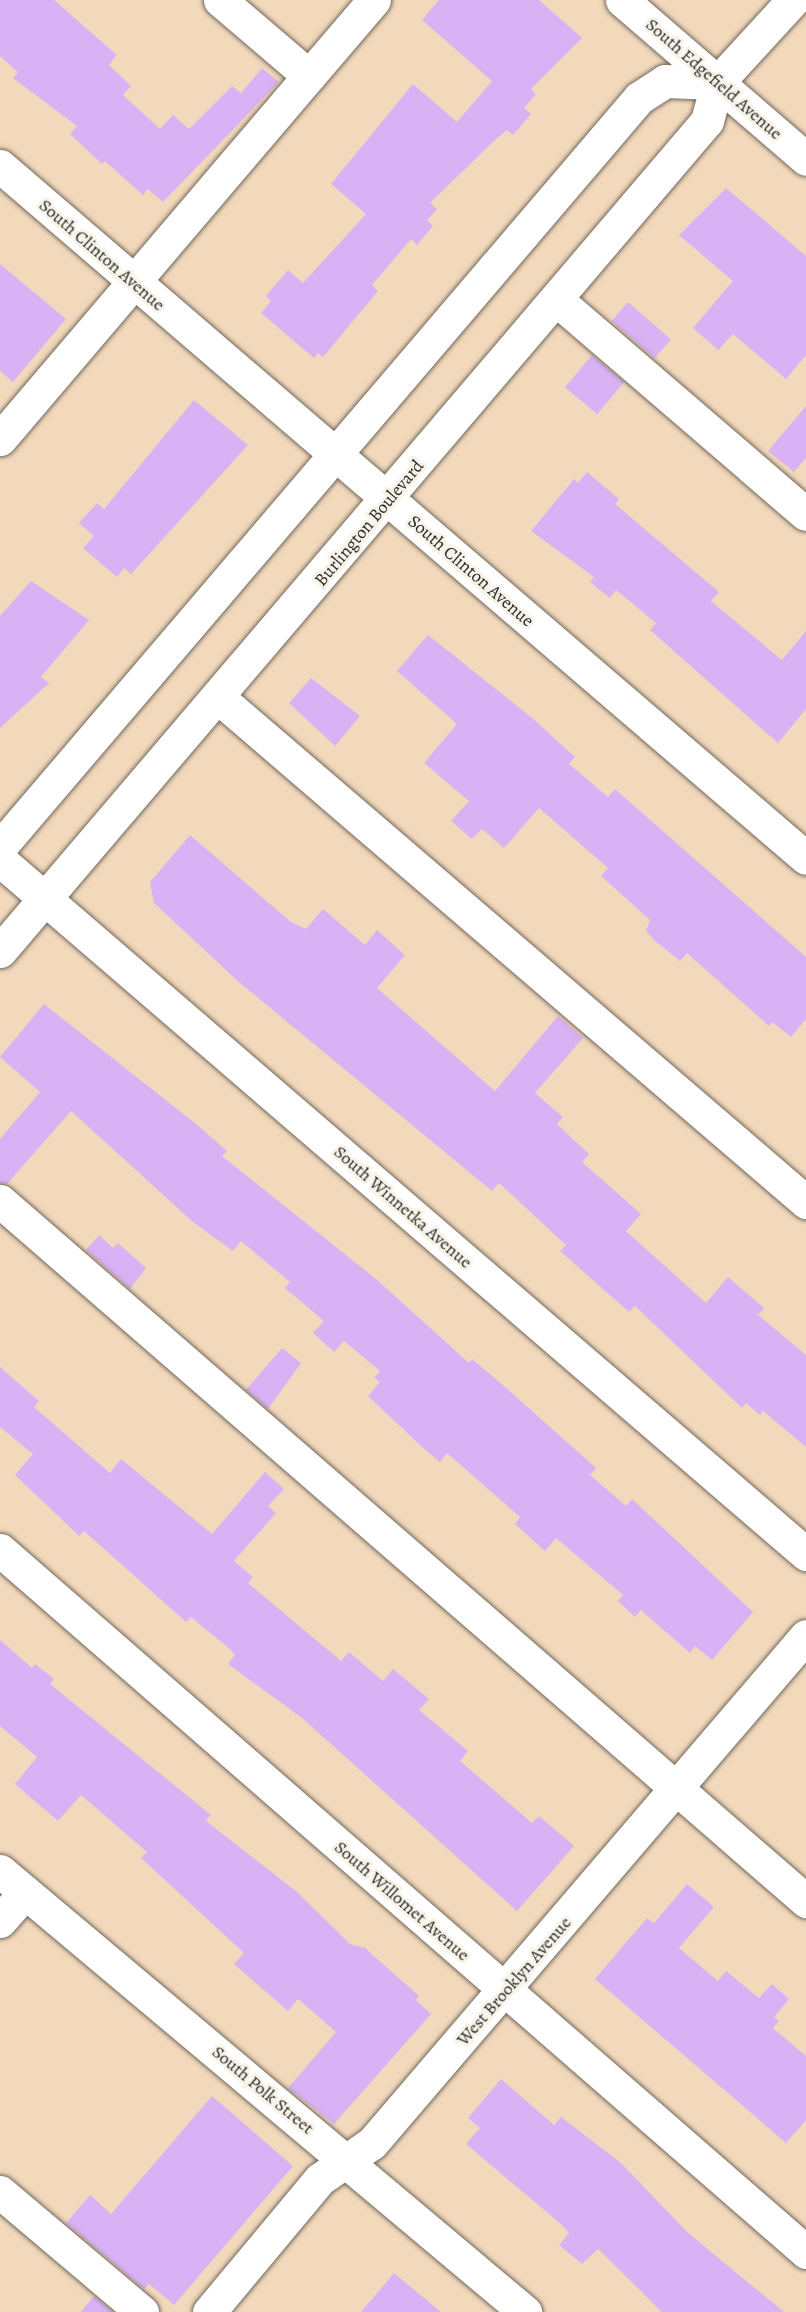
<!DOCTYPE html>
<html>
<head>
<meta charset="utf-8">
<style>
	body { margin:0 }
	#map { position:relative; width:806px; height:2312px; overflow:hidden; background:#f3d9bb; font-family:Alegreya,serif }
	div>[style] { position:absolute }
	.building>* { inset:0; background:#d8b2f4; transform-origin:0 0 }
	.roads { filter:drop-shadow(0 0 2px #71685d) drop-shadow(0 0 2px #71685d) }
	.minor>* { height:33px; margin:-16.5px; padding:0 16.5px; transform-origin:16.5px; border-radius:16.5px; background:#fff }
	span { translate:-50% -50%; white-space:nowrap; text-align:center; line-height:1.15; -webkit-text-stroke:6px #f7f3e8; paint-order:stroke }
	.street-label { font-size:18px; color:#2b2b2b }
</style>
</head>
<body>
<div id="map">
	<div class="building">
		<i style="clip-path:polygon(0 0,54px 0,117px 55px,109px 65px,131px 86px,123px 95px,160px 129px,173px 115px,189px 129px,232px 86px,241px 93px,262px 68px,279px 82px,163px 202px,148px 189px,143px 195px,105px 161px,102px 164px,70px 134px,77px 126px,13px 78px,18px 72px,0 56px)"></i>
		<i style="clip-path:polygon(439px 0,539px 0,582px 38px,531px 89px,536px 94px,524px 108px,531px 114px,513px 135px,507px 130px,495px 140px,430px 203px,437px 209px,427px 220px,433px 226px,417px 245px,411px 239px,372px 285px,378px 291px,323px 357px,318px 353px,314px 358px,261px 313px,271px 301px,266px 296px,288px 270px,303px 283px,366px 214px,331px 184px,413px 84px,457px 122px,492px 81px,422px 20px)"></i>
		<i style="clip-path:polygon(726px 188px,806px 256px,806px 355px,786px 379px,733px 334px,718px 350px,693px 328px,733px 281px,679px 235px)"></i>
		<i style="clip-path:polygon(0 264px,66px 319px,13px 382px,0 371px)"></i>
		<i style="left:628px;top:302px;width:57px;height:25px;rotate:41deg"></i>
		<i style="left:592px;top:355px;width:42px;height:42px;rotate:40deg"></i>
		<i style="clip-path:polygon(194px 400px,248px 445px,131px 574px,124px 568px,117px 577px,83px 548px,94px 536px,79px 523px,97px 503px,104px 509px)"></i>
		<i style="clip-path:polygon(806px 406px,806px 458px,794px 472px,768px 451px)"></i>
		<i style="clip-path:polygon(587px 472px,619px 499px,615px 504px,719px 592px,711px 601px,782px 660px,806px 631px,806px 709px,778px 743px,650px 630px,656px 623px,616px 590px,610px 598px,590px 582px,594px 577px,531px 531px,574px 479px,578px 483px)"></i>
		<i style="clip-path:polygon(31px 581px,89px 620px,41px 677px,49px 683px,0 728px,0 616px)"></i>
		<i style="clip-path:polygon(428px 635px,531px 717px,575px 757px,569px 764px,608px 797px,615px 789px,806px 957px,806px 1019px,791px 1037px,772px 1022px,769px 1026px,687px 953px,680px 961px,655px 941px,646px 931px,650px 920px,601px 876px,608px 868px,539px 808px,504px 848px,482px 829px,472px 839px,451px 821px,469px 801px,424px 763px,457px 724px,397px 671px)"></i>
		<i style="clip-path:polygon(311px 678px,360px 716px,335px 746px,289px 703px)"></i>
		<i style="clip-path:polygon(190px 835px,291px 922px,306px 929px,323px 909px,365px 945px,377px 930px,405px 955px,377px 988px,495px 1091px,558px 1016px,583px 1038px,535px 1093px,563px 1117px,557px 1124px,589px 1154px,582px 1162px,641px 1214px,626px 1231px,706px 1303px,728px 1277px,764px 1308px,758px 1315px,806px 1355px,806px 1447px,763px 1411px,760px 1415px,746px 1403px,742px 1408px,635px 1306px,629px 1312px,560px 1251px,566px 1245px,499px 1183px,492px 1191px,240px 983px,154px 903px,150px 882px)"></i>
		<i style="clip-path:polygon(44px 1004px,196px 1124px,227px 1151px,222px 1156px,376px 1279px,469px 1363px,472px 1359px,504px 1386px,596px 1468px,590px 1475px,626px 1506px,632px 1499px,753px 1612px,712px 1660px,695px 1646px,690px 1653px,641px 1610px,635px 1617px,618px 1601px,623px 1595px,556px 1538px,545px 1551px,515px 1524px,520px 1517px,447px 1453px,440px 1462px,421px 1446px,368px 1396px,380px 1382px,374px 1378px,380px 1371px,344px 1341px,334px 1352px,313px 1333px,324px 1321px,285px 1288px,290px 1282px,241px 1241px,233px 1251px,193px 1222px,71px 1111px,7px 1184px,0 1183px,0 1139px,40px 1092px,0 1057px)"></i>
		<i style="clip-path:polygon(99px 1235px,113px 1248px,118px 1243px,146px 1268px,130px 1289px,86px 1250px)"></i>
		<i style="clip-path:polygon(282px 1348px,301px 1363px,268px 1409px,246px 1390px)"></i>
		<i style="clip-path:polygon(0 1367px,39px 1401px,34px 1407px,110px 1473px,121px 1459px,212px 1534px,265px 1472px,284px 1489px,268px 1506px,276px 1513px,234px 1561px,253px 1577px,248px 1583px,341px 1661px,349px 1652px,383px 1681px,393px 1669px,429px 1699px,419px 1710px,468px 1751px,460px 1761px,532px 1823px,539px 1816px,574px 1846px,517px 1911px,302px 1718px,228px 1664px,235px 1655px,231px 1650px,191px 1617px,186px 1622px,84px 1531px,79px 1536px,15px 1475px,33px 1454px,0 1427px)"></i>
		<i style="clip-path:polygon(0 1640px,32px 1668px,35px 1664px,54px 1679px,50px 1684px,211px 1815px,206px 1821px,297px 1892px,350px 1944px,365px 1948px,419px 1996px,416px 2000px,431px 2014px,334px 2124px,288px 2088px,336px 2032px,298px 1999px,288px 2011px,234px 1964px,244px 1953px,141px 1858px,147px 1852px,81px 1795px,58px 1821px,15px 1784px,37px 1757px,0 1726px)"></i>
		<i style="clip-path:polygon(687px 1884px,714px 1907px,679px 1948px,718px 1981px,726px 1971px,759px 1998px,772px 1984px,789px 1999px,774px 2017px,779px 2021px,773px 2028px,806px 2056px,806px 2120px,786px 2143px,595px 1979px,647px 1918px,654px 1923px)"></i>
		<i style="clip-path:polygon(501px 2079px,554px 2125px,561px 2117px,621px 2163px,687px 2232px,784px 2312px,662px 2312px,598px 2249px,582px 2264px,559px 2245px,569px 2233px,562px 2225px,466px 2144px,480px 2128px,468px 2118px)"></i>
		<i style="clip-path:polygon(212px 2096px,293px 2166px,174px 2305px,149px 2284px,144px 2289px,66px 2223px,90px 2195px,111px 2214px)"></i>
		<i style="clip-path:polygon(394px 2273px,441px 2312px,361px 2312px)"></i>
		<i style="clip-path:polygon(94px 2296px,113px 2312px,81px 2312px)"></i>
	</div>
	<div class="roads">
		<div class="minor">
			<i style="left:220px;top:0;width:117px;rotate:40.5deg"></i>
			<i style="left:309px;top:76px;width:100px;rotate:-49.5deg"></i>
			<i style="left:622px;top:0;width:243px;rotate:40.8deg"></i>
			<i style="left:0;top:166px;width:1062px;rotate:40.65deg"></i>
			<i style="left:557px;top:300px;width:328px;rotate:40.7deg"></i>
			<i style="left:0;top:439px;width:477px;rotate:-49.6deg"></i>
			<i style="left:219px;top:698px;width:774px;rotate:40.65deg"></i>
			<i style="left:0;top:847px;width:985px;rotate:-49.53deg"></i>
			<i style="left:639px;top:98px;width:31px;rotate:-33deg"></i>
			<i style="left:665px;top:81px;width:52px;rotate:2.2deg"></i>
			<i style="left:0;top:860px;width:1064px;rotate:40.73deg"></i>
			<i style="left:0;top:951px;width:1090px;rotate:-49.58deg"></i>
			<i style="left:707px;top:121px;width:39px;rotate:-75deg"></i>
			<i style="left:717px;top:83px;width:113px;rotate:-47.5deg"></i>
			<i style="left:0;top:1201px;width:1068px;rotate:40.97deg"></i>
			<i style="left:0;top:1550px;width:1069px;rotate:41.05deg"></i>
			<i style="left:0;top:1871px;width:686px;rotate:40.03deg"></i>
			<i style="left:0;top:1921px;width:38px;rotate:-49deg"></i>
			<i style="left:0;top:2192px;width:186px;rotate:40.2deg"></i>
			<i style="left:209px;top:2312px;width:173px;rotate:-50.2deg"></i>
			<i style="left:320px;top:2179px;width:63px;rotate:-34.7deg"></i>
			<i style="left:372px;top:2143px;width:667px;rotate:-49.44deg"></i>
		</div>
	</div>
	<div class="street-label">
		<span style="left:714px;top:79px;rotate:41deg">South Edgefield Avenue</span>
		<span style="left:102px;top:255px;rotate:41deg">South Clinton Avenue</span>
		<span style="left:369px;top:523px;rotate:-50deg">Burlington Boulevard</span>
		<span style="left:471px;top:571px;rotate:41deg">South Clinton Avenue</span>
		<span style="left:403px;top:1207px;rotate:41deg">South Winnetka Avenue</span>
		<span style="left:402px;top:1901px;rotate:41deg">South Willomet Avenue</span>
		<span style="left:514px;top:1981px;rotate:-49deg">West Brooklyn Avenue</span>
		<span style="left:263px;top:2090px;rotate:40deg">South Polk Street</span>
	</div>
</div>
</body>
</html>
